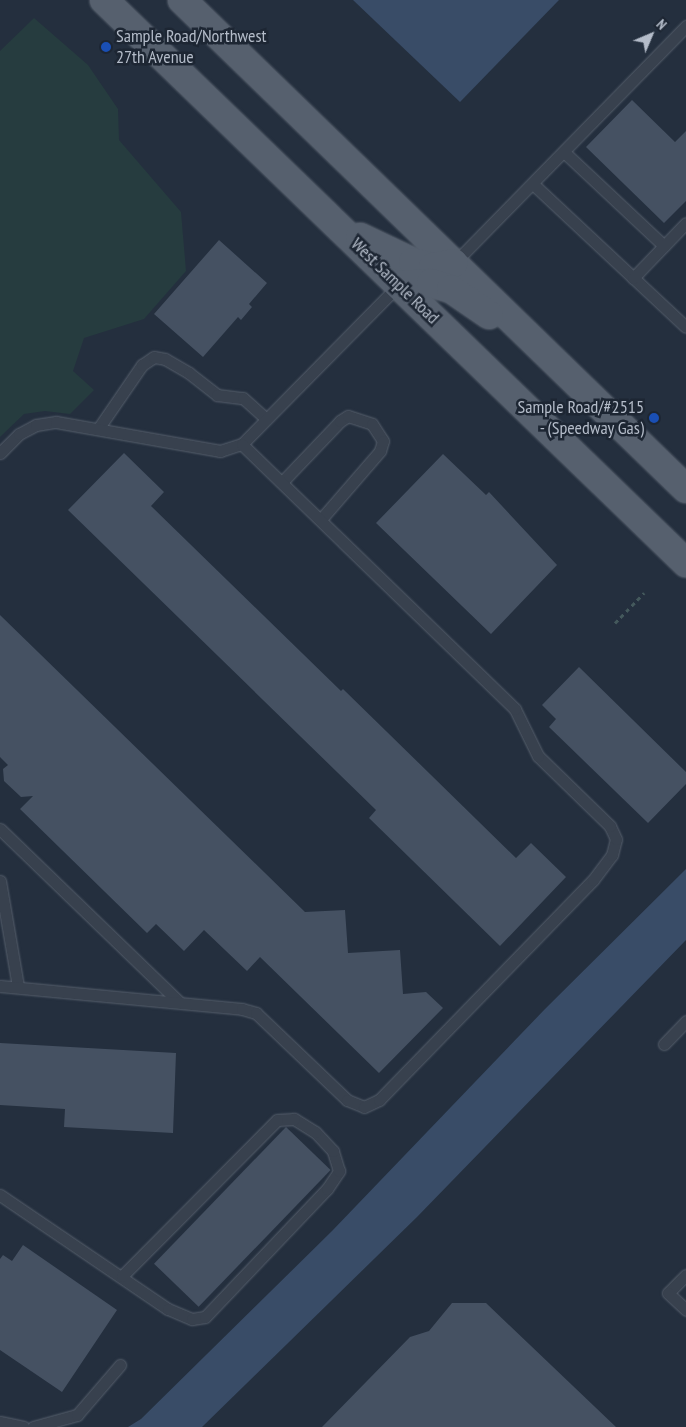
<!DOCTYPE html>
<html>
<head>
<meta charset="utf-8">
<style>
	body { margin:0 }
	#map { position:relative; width:686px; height:1427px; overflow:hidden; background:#242f3e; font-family:"PT Sans Narrow",sans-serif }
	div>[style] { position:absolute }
	.green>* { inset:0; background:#263c3f }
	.water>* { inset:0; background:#394c67 }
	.building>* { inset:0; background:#455162; transform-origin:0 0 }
	.path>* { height:3px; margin-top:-1.5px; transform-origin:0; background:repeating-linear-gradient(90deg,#44595c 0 4px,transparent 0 8px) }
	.roads { filter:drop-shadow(0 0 1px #565f6c) drop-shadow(0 0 1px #565f6c) }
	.lane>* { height:11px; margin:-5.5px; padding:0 5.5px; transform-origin:5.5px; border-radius:5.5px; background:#38414e }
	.primary>* { height:28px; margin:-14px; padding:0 14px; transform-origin:14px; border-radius:14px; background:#56606e }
	.dots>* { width:14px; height:14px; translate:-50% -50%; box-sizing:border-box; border:2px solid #1d2633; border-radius:50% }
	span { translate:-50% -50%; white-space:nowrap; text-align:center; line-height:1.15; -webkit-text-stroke:5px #1d2633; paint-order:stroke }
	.poi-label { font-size:18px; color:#b4bcc9 }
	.left { translate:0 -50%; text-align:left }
	.right { translate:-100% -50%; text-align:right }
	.street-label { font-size:18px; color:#b4bcc9 }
	.north { position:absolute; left:626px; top:10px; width:50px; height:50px; -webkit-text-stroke:4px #1d2633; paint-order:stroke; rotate:45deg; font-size:14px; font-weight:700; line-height:20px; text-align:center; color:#b4bcc9 }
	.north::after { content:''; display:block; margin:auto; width:18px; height:22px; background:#b4bcc9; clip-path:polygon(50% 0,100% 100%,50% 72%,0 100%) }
</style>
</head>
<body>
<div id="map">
	<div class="green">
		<i style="clip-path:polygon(34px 18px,88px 65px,118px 109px,119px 140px,181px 212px,186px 271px,144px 319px,84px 338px,73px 371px,94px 390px,70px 414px,45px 411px,24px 414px,0 437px,0 51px)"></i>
	</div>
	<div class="water">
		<i style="clip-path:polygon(353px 0,559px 0,460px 102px)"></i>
		<i style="clip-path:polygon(686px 869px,686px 940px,417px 1217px,202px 1427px,128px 1427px,141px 1419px,332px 1231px,545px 1009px)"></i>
	</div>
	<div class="building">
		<i style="clip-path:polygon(632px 100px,675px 142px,686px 131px,686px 201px,664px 223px,586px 147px)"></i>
		<i style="clip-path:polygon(219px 240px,267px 283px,249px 304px,252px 307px,241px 320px,238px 317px,203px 357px,154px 314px)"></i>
		<i style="clip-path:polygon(124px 453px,164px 492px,151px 506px,341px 691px,343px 689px,516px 858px,531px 843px,566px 877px,500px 946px,369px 818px,376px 810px,68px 510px)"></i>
		<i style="clip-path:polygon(443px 454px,486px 495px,489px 492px,557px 565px,491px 634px,376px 523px)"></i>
		<i style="clip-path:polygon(0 615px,305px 912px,345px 910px,348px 953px,400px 950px,403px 994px,426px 992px,443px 1008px,379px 1073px,260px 957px,247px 971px,204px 930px,184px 951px,156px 924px,147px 933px,20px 809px,33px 796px,21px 797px,4px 781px,3px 769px,8px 765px,0 757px)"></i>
		<i style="clip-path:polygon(579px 667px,686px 772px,686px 784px,648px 823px,549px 727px,556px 719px,542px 705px)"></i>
		<i style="clip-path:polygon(0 1043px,176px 1053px,173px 1133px,64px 1127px,65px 1109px,0 1105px)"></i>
		<i style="left:286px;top:1127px;width:62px;height:190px;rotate:44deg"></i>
		<i style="clip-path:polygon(23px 1245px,117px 1310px,62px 1392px,0 1350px,0 1259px,3px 1255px,12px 1261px)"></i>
		<i style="clip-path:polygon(452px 1303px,486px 1303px,616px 1427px,322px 1427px,410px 1337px,429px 1331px)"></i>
	</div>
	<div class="path">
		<i style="left:615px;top:623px;width:42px;rotate:-46deg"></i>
	</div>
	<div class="roads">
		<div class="lane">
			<i style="left:564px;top:152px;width:137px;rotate:43.2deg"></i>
			<i style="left:533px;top:184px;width:209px;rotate:43.1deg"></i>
			<i style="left:454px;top:263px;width:332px;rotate:-45.6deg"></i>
			<i style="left:633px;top:278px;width:76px;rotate:-46.1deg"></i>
			<i style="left:98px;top:429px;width:78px;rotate:-55.5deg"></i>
			<i style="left:142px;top:365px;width:14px;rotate:-34deg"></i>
			<i style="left:154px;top:357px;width:11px;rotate:10deg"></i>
			<i style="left:165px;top:359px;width:28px;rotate:30deg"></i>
			<i style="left:189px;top:373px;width:36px;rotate:38deg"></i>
			<i style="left:217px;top:395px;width:26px;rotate:7deg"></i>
			<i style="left:243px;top:398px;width:31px;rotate:42deg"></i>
			<i style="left:0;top:453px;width:27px;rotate:-45deg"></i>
			<i style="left:19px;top:434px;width:19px;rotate:-28deg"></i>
			<i style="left:36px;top:425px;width:20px;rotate:-9deg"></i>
			<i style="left:56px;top:422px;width:167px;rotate:10deg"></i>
			<i style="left:220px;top:451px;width:23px;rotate:-18deg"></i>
			<i style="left:242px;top:444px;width:223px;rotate:-45.4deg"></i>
			<i style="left:282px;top:482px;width:84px;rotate:-46.4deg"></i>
			<i style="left:340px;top:421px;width:9px;rotate:-32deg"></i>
			<i style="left:348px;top:416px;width:25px;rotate:18deg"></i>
			<i style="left:372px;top:424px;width:20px;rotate:57deg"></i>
			<i style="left:383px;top:441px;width:10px;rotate:107deg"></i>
			<i style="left:380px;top:451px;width:90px;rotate:130.9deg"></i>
			<i style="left:0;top:829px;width:249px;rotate:44deg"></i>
			<i style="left:0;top:881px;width:107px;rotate:80.3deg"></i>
			<i style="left:0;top:986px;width:243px;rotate:5.4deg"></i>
			<i style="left:242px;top:1009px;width:15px;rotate:16deg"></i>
			<i style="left:256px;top:1013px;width:126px;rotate:43.7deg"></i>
			<i style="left:347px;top:1100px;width:18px;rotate:22deg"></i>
			<i style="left:364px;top:1107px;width:17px;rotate:-25deg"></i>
			<i style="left:379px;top:1100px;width:307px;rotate:-45.8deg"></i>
			<i style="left:593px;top:880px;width:31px;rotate:-53deg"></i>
			<i style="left:612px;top:855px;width:16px;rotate:-76deg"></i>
			<i style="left:616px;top:839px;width:14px;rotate:-115deg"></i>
			<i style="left:610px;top:826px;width:100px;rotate:-135.8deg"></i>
			<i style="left:538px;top:756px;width:52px;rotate:-116.1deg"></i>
			<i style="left:515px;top:709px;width:380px;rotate:-135.9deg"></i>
			<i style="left:664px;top:1044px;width:32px;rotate:-46deg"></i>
			<i style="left:0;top:1195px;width:203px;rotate:34.2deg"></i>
			<i style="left:168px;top:1309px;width:26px;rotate:23deg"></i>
			<i style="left:192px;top:1319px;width:13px;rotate:-9deg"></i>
			<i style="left:205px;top:1317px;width:177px;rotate:-46.4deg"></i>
			<i style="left:327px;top:1189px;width:22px;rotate:-56deg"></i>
			<i style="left:339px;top:1171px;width:21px;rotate:-107deg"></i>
			<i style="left:333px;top:1151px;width:26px;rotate:-133deg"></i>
			<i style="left:315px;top:1132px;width:25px;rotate:-148deg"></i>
			<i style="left:294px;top:1119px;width:17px;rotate:177deg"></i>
			<i style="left:277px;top:1120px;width:220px;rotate:134.8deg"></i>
			<i style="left:686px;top:1275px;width:25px;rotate:135deg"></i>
			<i style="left:668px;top:1293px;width:25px;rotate:43deg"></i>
			<i style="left:0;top:1422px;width:24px;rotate:12deg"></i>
			<i style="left:33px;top:1427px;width:46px;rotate:-15.3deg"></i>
			<i style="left:77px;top:1415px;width:66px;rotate:-49.3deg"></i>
		</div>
		<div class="primary">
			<i style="left:104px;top:0;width:810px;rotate:44.05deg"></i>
			<i style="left:182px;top:0;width:702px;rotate:44.13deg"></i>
			<i style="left:360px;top:237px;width:59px;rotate:25.3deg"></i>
			<i style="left:413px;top:262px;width:21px;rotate:14deg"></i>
			<i style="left:433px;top:267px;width:21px;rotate:-11deg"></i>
			<i style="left:399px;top:285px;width:32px;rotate:-4deg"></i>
			<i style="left:431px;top:283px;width:21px;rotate:17deg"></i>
			<i style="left:451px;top:289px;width:46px;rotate:34.4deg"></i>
		</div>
	</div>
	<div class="dots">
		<i style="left:106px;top:47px;background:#1a4fb4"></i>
		<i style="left:654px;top:418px;background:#1a4fb4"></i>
	</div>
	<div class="poi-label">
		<span class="left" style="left:116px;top:47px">Sample Road/Northwest<br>27th Avenue</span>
		<span class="right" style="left:644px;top:418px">Sample Road/#2515<br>- (Speedway Gas)</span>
	</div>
	<div class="street-label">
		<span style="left:395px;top:281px;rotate:44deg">West Sample Road</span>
	</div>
	<div class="north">N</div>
</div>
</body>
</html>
